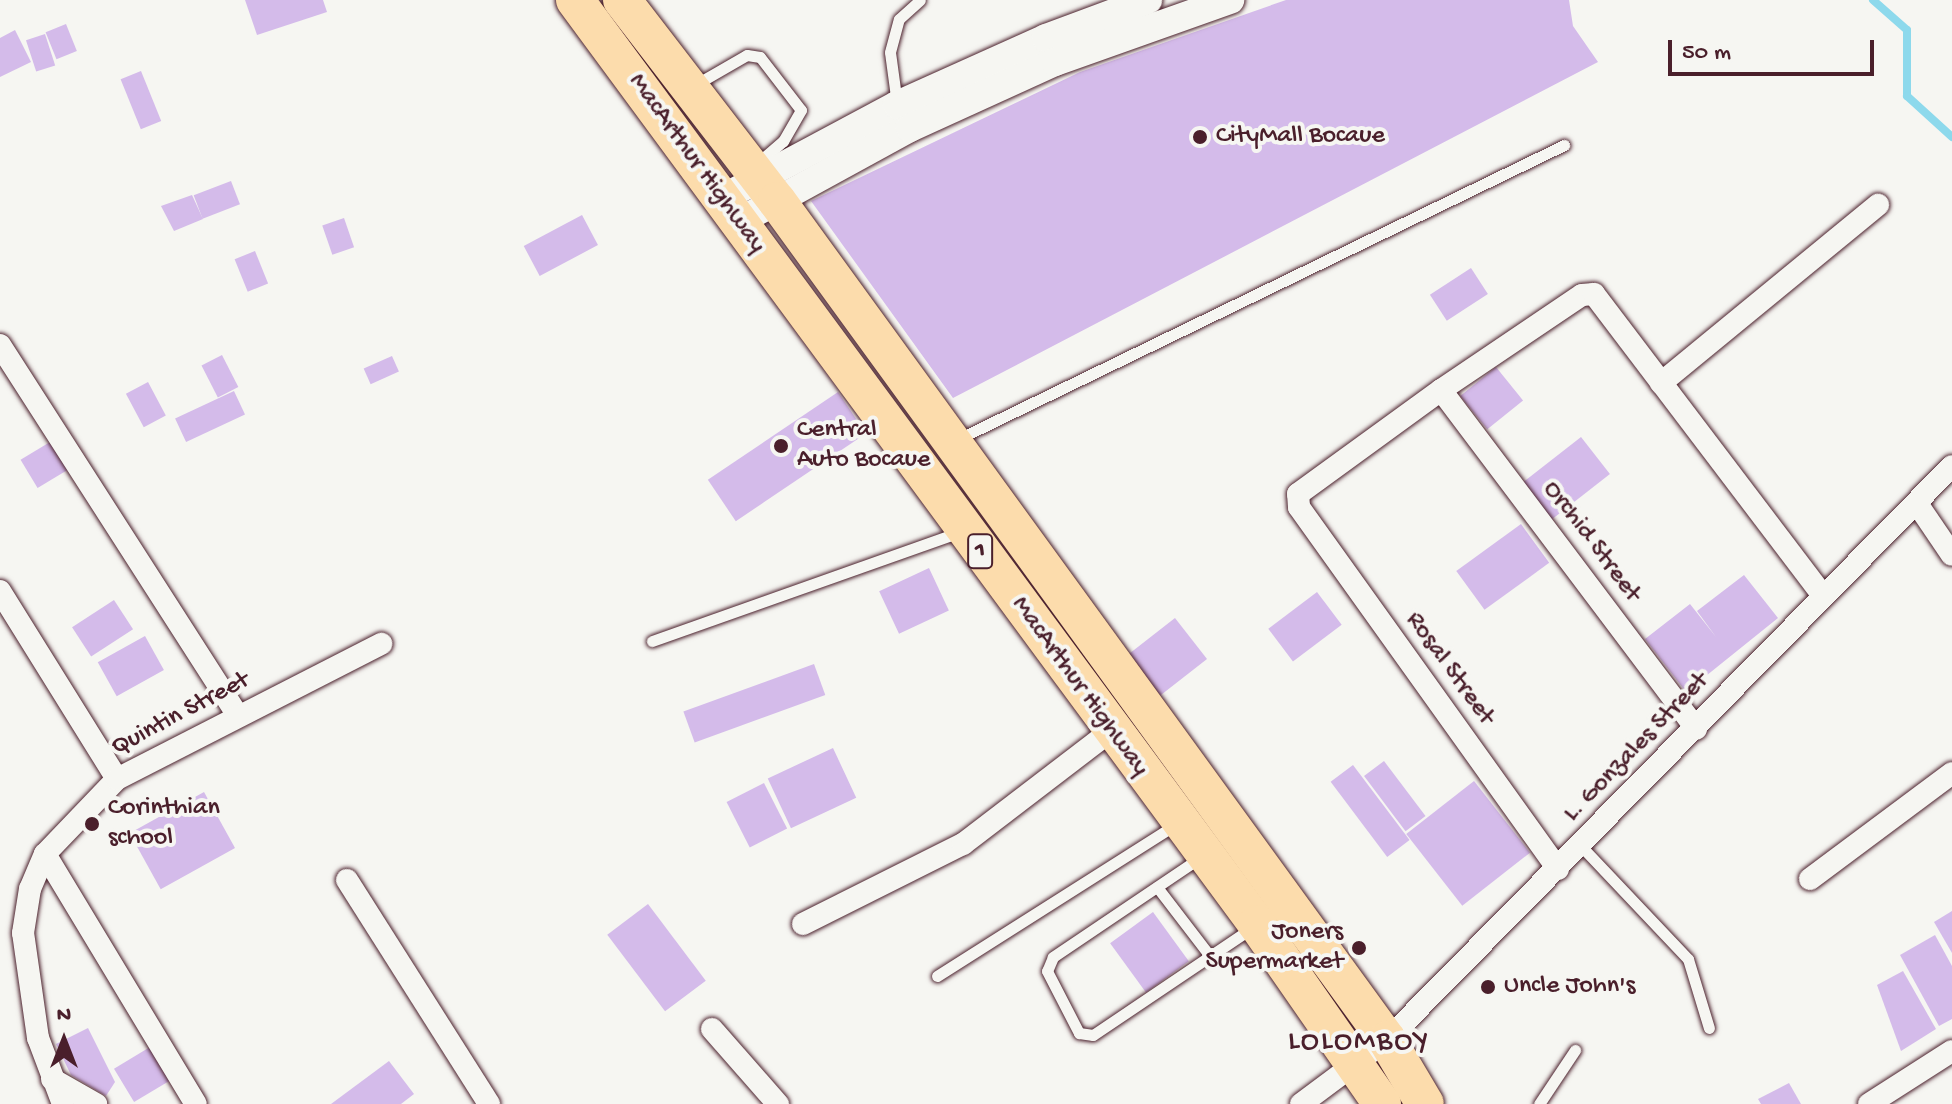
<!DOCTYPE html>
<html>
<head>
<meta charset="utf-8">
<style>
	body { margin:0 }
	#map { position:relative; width:1952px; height:1104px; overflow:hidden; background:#f6f6f2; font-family:"Gochi Hand",sans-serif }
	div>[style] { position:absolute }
	.stream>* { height:8px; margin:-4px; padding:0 4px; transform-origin:4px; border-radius:4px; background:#8dd9ec }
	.building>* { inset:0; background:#d4bbea; transform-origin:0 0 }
	.roads { filter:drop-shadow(0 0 2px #4a1f2b) drop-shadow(0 0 2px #4a1f2b) }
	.service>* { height:11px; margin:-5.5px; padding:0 5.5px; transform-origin:5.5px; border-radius:5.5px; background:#f6f6f2 }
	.minor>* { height:22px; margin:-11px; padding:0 11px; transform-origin:11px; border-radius:11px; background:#f6f6f2 }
	.tertiary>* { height:28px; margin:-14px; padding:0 14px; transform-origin:14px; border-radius:14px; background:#f6f6f2 }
	.trunk>* { height:38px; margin:-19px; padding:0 19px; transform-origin:19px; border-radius:19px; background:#fcdcac }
	.dots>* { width:22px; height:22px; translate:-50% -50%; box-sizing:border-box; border:4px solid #f6f6f2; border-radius:50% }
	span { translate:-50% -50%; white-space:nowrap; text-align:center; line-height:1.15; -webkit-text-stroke:8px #f6f6f2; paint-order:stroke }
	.shield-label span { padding:2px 6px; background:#f6f6f2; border:2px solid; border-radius:6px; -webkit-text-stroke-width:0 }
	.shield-label { font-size:24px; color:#4a1f2b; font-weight:700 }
	.poi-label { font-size:26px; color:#4a1f2b }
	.left { translate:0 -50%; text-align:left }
	.right { translate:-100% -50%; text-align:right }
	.street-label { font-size:26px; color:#4a1f2b }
	.quarter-label { font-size:30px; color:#4a1f2b; letter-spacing:2px }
	.north { position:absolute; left:24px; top:1000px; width:80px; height:80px; -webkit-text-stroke:6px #f6f6f2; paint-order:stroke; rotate:0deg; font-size:22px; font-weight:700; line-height:32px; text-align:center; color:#4a1f2b }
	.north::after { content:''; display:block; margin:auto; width:28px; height:36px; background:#4a1f2b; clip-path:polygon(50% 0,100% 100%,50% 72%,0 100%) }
	.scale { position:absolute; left:1668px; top:40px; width:206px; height:36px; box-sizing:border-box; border:4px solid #4a1f2b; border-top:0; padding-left:10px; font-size:24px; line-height:28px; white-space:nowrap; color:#4a1f2b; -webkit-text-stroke:6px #f6f6f2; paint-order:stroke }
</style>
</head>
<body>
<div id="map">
	<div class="stream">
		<i style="left:1873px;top:0;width:45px;rotate:41.4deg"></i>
		<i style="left:1907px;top:30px;width:66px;rotate:90deg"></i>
		<i style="left:1907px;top:96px;width:61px;rotate:42.3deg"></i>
	</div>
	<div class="building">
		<i style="clip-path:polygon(245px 0,323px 0,327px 12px,257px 35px)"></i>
		<i style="clip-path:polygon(1286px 0,1569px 0,1573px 26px,1598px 62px,953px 398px,811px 201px,1080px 72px)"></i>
		<i style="left:66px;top:24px;width:29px;height:22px;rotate:68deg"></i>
		<i style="clip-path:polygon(15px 30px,31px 62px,0 77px,0 38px)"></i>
		<i style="left:45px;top:34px;width:33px;height:20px;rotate:72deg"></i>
		<i style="left:141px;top:71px;width:54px;height:22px;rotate:68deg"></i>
		<i style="left:231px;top:181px;width:25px;height:40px;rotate:69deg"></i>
		<i style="clip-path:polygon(192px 195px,203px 219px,174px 231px,161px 206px)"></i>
		<i style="left:582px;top:215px;width:34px;height:66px;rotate:62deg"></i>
		<i style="left:344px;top:218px;width:31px;height:23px;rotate:71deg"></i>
		<i style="left:255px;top:251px;width:35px;height:22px;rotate:68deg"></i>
		<i style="left:1471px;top:268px;width:31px;height:49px;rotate:57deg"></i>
		<i style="left:222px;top:355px;width:36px;height:23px;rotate:63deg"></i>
		<i style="left:392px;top:356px;width:17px;height:31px;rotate:66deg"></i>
		<i style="left:1496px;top:367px;width:43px;height:46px;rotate:51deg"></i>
		<i style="left:148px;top:382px;width:38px;height:25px;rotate:62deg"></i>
		<i style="left:234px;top:391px;width:26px;height:65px;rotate:65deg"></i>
		<i style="left:838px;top:392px;width:50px;height:157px;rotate:56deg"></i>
		<i style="left:60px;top:436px;width:33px;height:46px;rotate:59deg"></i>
		<i style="left:1581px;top:437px;width:47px;height:76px;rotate:52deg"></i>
		<i style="left:1521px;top:524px;width:48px;height:80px;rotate:54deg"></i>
		<i style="left:929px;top:568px;width:47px;height:55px;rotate:65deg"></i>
		<i style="clip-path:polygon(1744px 575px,1778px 618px,1686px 692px,1645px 639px,1690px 604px,1716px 637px,1697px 611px)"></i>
		<i style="left:1317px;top:592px;width:41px;height:61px;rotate:53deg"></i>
		<i style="left:114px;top:600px;width:35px;height:50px;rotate:57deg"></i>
		<i style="left:1175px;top:618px;width:52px;height:63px;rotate:52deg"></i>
		<i style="left:145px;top:636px;width:39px;height:54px;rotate:61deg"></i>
		<i style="left:814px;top:664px;width:33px;height:139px;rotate:70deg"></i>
		<i style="left:833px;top:748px;width:55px;height:72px;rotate:65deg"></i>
		<i style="left:1384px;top:761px;width:69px;height:25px;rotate:53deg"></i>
		<i style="left:1353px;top:765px;width:94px;height:28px;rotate:53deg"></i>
		<i style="left:1474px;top:781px;width:91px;height:86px;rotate:52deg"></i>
		<i style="left:764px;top:783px;width:51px;height:42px;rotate:63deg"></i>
		<i style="left:204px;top:792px;width:64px;height:85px;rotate:61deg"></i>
		<i style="left:648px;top:904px;width:96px;height:51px;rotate:53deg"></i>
		<i style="clip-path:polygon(1952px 911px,1952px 953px,1934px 922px)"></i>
		<i style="left:1153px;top:912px;width:61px;height:53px;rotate:54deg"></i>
		<i style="clip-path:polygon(1935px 935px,1952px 966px,1952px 1019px,1939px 1026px,1900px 955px)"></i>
		<i style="clip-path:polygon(1903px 971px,1936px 1029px,1901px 1051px,1877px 985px)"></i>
		<i style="clip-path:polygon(88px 1028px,115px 1082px,106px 1096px,71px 1075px,56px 1044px)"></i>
		<i style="left:150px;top:1047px;width:39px;height:42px;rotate:59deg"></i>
		<i style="clip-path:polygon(389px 1061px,414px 1094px,401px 1104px,331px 1104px)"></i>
		<i style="clip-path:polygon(1789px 1083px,1801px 1104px,1761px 1104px,1758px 1099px)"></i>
	</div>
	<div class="roads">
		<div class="service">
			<i style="left:693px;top:86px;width:62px;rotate:-29.9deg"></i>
			<i style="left:747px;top:55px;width:13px;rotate:9deg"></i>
			<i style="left:760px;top:57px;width:67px;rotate:52.3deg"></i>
			<i style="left:801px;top:110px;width:36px;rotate:120deg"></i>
			<i style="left:783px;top:141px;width:37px;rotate:139deg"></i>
			<i style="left:897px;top:104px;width:52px;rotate:-97.7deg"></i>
			<i style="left:890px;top:52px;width:34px;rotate:-75deg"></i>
			<i style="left:899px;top:19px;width:28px;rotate:-42deg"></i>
			<i style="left:956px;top:440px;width:676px;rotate:-25.88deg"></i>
			<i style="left:652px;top:641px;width:327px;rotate:-19.5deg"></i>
			<i style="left:1581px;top:846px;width:156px;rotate:46.6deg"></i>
			<i style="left:1688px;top:959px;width:72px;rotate:73.1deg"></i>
			<i style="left:1201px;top:857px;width:179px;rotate:146deg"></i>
			<i style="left:1053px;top:957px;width:15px;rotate:113deg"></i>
			<i style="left:1047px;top:971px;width:70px;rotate:62.7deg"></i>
			<i style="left:1079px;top:1033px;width:14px;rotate:8deg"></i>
			<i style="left:1093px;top:1035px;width:193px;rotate:-34deg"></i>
			<i style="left:1157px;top:887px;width:87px;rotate:52.5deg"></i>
			<i style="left:937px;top:976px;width:282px;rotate:-32.4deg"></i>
			<i style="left:1539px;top:1104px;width:65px;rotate:-56.3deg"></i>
		</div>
		<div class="minor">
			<i style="left:0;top:345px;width:441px;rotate:57.3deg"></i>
			<i style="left:1661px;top:383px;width:281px;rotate:-39.4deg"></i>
			<i style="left:1441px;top:390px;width:424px;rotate:53deg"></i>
			<i style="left:1918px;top:505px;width:60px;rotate:55.8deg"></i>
			<i style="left:0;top:591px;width:221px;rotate:58.1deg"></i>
			<i style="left:45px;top:854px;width:292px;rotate:58.9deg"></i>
			<i style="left:1558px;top:869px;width:445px;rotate:-125.6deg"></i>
			<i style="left:1299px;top:507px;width:13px;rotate:-94deg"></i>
			<i style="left:1298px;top:494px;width:177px;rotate:-36deg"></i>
			<i style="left:1441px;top:390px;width:170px;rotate:-34deg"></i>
			<i style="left:1582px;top:295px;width:12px;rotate:-5deg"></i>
			<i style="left:1594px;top:294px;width:377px;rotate:52.8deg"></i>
			<i style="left:1810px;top:879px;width:177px;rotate:-36.7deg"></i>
			<i style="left:347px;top:880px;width:265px;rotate:57.6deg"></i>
			<i style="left:803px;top:924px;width:179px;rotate:-26.6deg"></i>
			<i style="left:963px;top:844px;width:186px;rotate:-37.4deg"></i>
			<i style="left:712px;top:1029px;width:100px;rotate:48.7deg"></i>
			<i style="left:52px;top:1079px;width:51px;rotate:29.6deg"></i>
			<i style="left:63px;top:1104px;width:71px;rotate:-110.7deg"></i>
			<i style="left:38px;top:1038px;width:106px;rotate:-98.1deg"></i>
			<i style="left:23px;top:933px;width:45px;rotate:-81deg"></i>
			<i style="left:30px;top:889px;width:38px;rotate:-67deg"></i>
			<i style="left:45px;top:854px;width:104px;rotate:-46.2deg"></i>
			<i style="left:117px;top:779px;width:297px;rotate:-27.1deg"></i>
			<i style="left:1301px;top:1104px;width:107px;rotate:-36.7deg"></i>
			<i style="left:1387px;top:1040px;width:805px;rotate:-45.45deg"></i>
			<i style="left:1869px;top:1104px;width:98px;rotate:-32.6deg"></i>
		</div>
		<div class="tertiary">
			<i style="left:721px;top:199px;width:200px;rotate:-28.1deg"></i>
			<i style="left:897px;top:105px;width:163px;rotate:-24.2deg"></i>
			<i style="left:1046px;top:38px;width:109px;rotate:-20.4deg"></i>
			<i style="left:738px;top:222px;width:196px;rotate:-28.7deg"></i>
			<i style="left:910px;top:128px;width:159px;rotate:-24.5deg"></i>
			<i style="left:1055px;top:62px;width:186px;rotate:-19.5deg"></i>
		</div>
		<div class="trunk">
			<i style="left:575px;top:0;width:1148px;rotate:53.57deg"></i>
			<i style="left:1257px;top:924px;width:219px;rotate:55.2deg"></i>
			<i style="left:622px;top:0;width:254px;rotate:52.4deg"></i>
			<i style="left:777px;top:201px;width:1037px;rotate:53.98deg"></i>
			<i style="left:1387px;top:1040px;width:74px;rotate:59.3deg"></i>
		</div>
	</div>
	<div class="dots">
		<i style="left:1200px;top:137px;background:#4a1f2b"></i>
		<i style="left:781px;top:446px;background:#4a1f2b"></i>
		<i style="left:92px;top:824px;background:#4a1f2b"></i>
		<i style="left:1359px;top:948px;background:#4a1f2b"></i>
		<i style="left:1488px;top:987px;background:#4a1f2b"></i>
	</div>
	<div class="shield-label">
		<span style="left:980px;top:551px">1</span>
	</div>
	<div class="poi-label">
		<span class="left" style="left:1216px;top:137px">CityMall Bocaue</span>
		<span class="left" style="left:797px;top:446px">Central<br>Auto Bocaue</span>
		<span class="left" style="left:108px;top:824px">Corinthian<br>school</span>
		<span class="right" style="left:1343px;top:948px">Joners<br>Supermarket</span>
		<span class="left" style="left:1504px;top:987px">Uncle John's</span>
	</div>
	<div class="street-label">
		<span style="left:696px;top:164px;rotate:54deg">MacArthur Highway</span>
		<span style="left:1591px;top:542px;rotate:53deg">Orchid Street</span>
		<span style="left:1449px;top:669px;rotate:54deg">Rosal Street</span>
		<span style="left:1079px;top:687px;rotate:54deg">MacArthur Highway</span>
		<span style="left:181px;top:715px;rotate:-28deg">Quintin Street</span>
		<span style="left:1637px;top:748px;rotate:-46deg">L. Gonzales Street</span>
	</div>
	<div class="quarter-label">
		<span style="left:1359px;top:1043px">LOLOMBOY</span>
	</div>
	<div class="north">N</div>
	<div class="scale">50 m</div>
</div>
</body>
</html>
